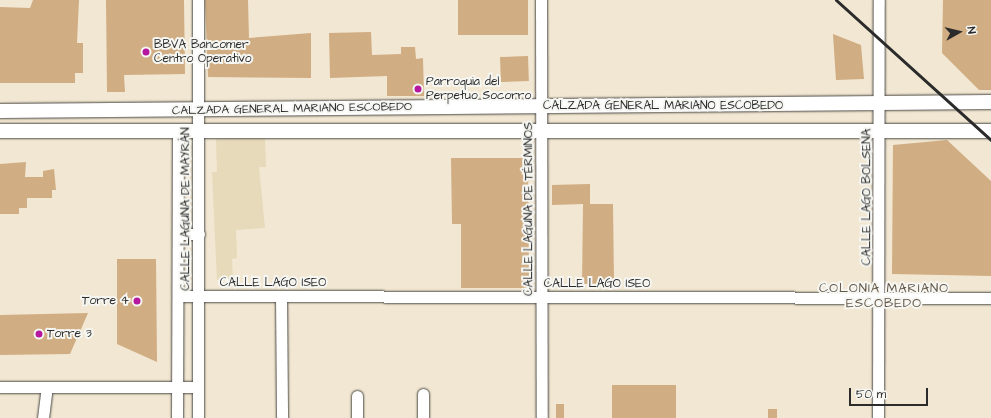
<!DOCTYPE html>
<html>
<head>
<meta charset="utf-8">
<style>
	body { margin:0 }
	#map { position:relative; width:991px; height:418px; overflow:hidden; background:#f2e7d2; font-family:"Architects Daughter",sans-serif }
	div>[style] { position:absolute }
	.built>* { inset:0; background:#e6daba }
	.building>* { inset:0; background:#d0ad82; transform-origin:0 0 }
	.roads { filter:drop-shadow(0 0 1px #494744) drop-shadow(0 0 1px #494744) }
	.minor>* { height:11px; margin:-5.5px; padding:0 5.5px; transform-origin:5.5px; border-radius:5.5px; background:#fff }
	.major>* { height:14px; margin:-7px; padding:0 7px; transform-origin:7px; border-radius:7px; background:#fff }
	.rail>* { height:3px; margin:-1.5px; padding:0 1.5px; transform-origin:1.5px; border-radius:1.5px; background:#2b2b2b }
	.dots>* { width:11px; height:11px; translate:-50% -50%; box-sizing:border-box; border:2px solid #f6f6f2; border-radius:50% }
	span { translate:-50% -50%; white-space:nowrap; text-align:center; line-height:1.15; -webkit-text-stroke:4px #f6f6f2; paint-order:stroke }
	.poi-label { font-size:12px; color:#2b2b2b }
	.left { translate:0 -50%; text-align:left }
	.right { translate:-100% -50%; text-align:right }
	.street-label { font-size:12px; color:#2b2b2b }
	.neighbourhood-label { font-size:13px; color:#655849; letter-spacing:1px }
	.north { position:absolute; left:939px; top:12px; width:40px; height:40px; -webkit-text-stroke:3px #f6f6f2; paint-order:stroke; rotate:82deg; font-size:11px; font-weight:700; line-height:16px; text-align:center; color:#2b2b2b }
	.north::after { content:''; display:block; margin:auto; width:14px; height:18px; background:#2b2b2b; clip-path:polygon(50% 0,100% 100%,50% 72%,0 100%) }
	.scale { position:absolute; left:849px; top:388px; width:79px; height:18px; box-sizing:border-box; border:2px solid #2b2b2b; border-top:0; padding-left:5px; font-size:12px; line-height:14px; white-space:nowrap; color:#2b2b2b; -webkit-text-stroke:3px #f6f6f2; paint-order:stroke }
</style>
</head>
<body>
<div id="map">
	<div class="built">
		<i style="clip-path:polygon(265px 137px,266px 167px,259px 167px,265px 228px,236px 230px,237px 258px,232px 259px,233px 279px,217px 280px,212px 172px,217px 172px,216px 139px)"></i>
	</div>
	<div class="building">
		<i style="clip-path:polygon(33px 0,79px 0,77px 43px,83px 43px,83px 73px,75px 73px,75px 83px,0 83px,0 7px,30px 8px)"></i>
		<i style="clip-path:polygon(106px 0,184px 0,185px 74px,124px 75px,125px 92px,107px 92px)"></i>
		<i style="clip-path:polygon(205px 0,248px 0,249px 38px,311px 33px,311px 78px,208px 77px)"></i>
		<i style="left:458px;top:0;width:70px;height:35px"></i>
		<i style="clip-path:polygon(943px 0,991px 0,991px 90px,979px 90px,942px 53px)"></i>
		<i style="clip-path:polygon(371px 32px,372px 55px,401px 54px,401px 47px,415px 47px,416px 59px,423px 58px,424px 96px,387px 96px,387px 76px,330px 78px,329px 33px)"></i>
		<i style="clip-path:polygon(833px 34px,861px 45px,864px 79px,836px 80px)"></i>
		<i style="left:528px;top:56px;width:25px;height:28px;rotate:88deg"></i>
		<i style="clip-path:polygon(947px 140px,991px 181px,991px 276px,892px 274px,893px 145px)"></i>
		<i style="clip-path:polygon(451px 158px,528px 158px,529px 288px,461px 288px,461px 224px,452px 224px)"></i>
		<i style="clip-path:polygon(26px 162px,25px 177px,43px 177px,43px 171px,54px 169px,56px 190px,52px 190px,52px 198px,27px 198px,27px 208px,19px 208px,19px 214px,0 214px,0 164px)"></i>
		<i style="clip-path:polygon(590px 184px,590px 204px,613px 204px,614px 283px,582px 284px,583px 204px,552px 205px,552px 185px)"></i>
		<i style="clip-path:polygon(117px 259px,156px 259px,157px 362px,117px 344px)"></i>
		<i style="clip-path:polygon(88px 313px,70px 354px,0 355px,0 315px)"></i>
		<i style="left:612px;top:385px;width:64px;height:33px"></i>
		<i style="left:556px;top:404px;width:8px;height:14px"></i>
		<i style="left:768px;top:409px;width:9px;height:9px"></i>
	</div>
	<div class="roads">
		<div class="minor">
			<i style="left:198px;top:0;width:418px;rotate:90deg"></i>
			<i style="left:541px;top:0;width:418px;rotate:89.9deg"></i>
			<i style="left:178px;top:234px;width:21px"></i>
			<i style="left:178px;top:296px;width:813px;rotate:0.14deg"></i>
			<i style="left:281px;top:296px;width:122px;rotate:89.5deg"></i>
			<i style="left:0;top:387px;width:198px"></i>
			<i style="left:423px;top:394px;width:24px;rotate:90deg"></i>
			<i style="left:43px;top:418px;width:31px;rotate:-83deg"></i>
			<i style="left:177px;top:418px;width:287px;rotate:-89.8deg"></i>
			<i style="left:357px;top:418px;width:22px;rotate:-90deg"></i>
			<i style="left:878px;top:418px;width:418px;rotate:-89.9deg"></i>
		</div>
		<div class="major">
			<i style="left:0;top:111px;width:991px;rotate:-0.52deg"></i>
			<i style="left:0;top:131px;width:991px"></i>
		</div>
	</div>
	<div class="rail">
		<i style="left:836px;top:0;width:209px;rotate:42.1deg"></i>
	</div>
	<div class="dots">
		<i style="left:146px;top:52px;background:#b5179e"></i>
		<i style="left:418px;top:89px;background:#b5179e"></i>
		<i style="left:137px;top:301px;background:#b5179e"></i>
		<i style="left:39px;top:334px;background:#b5179e"></i>
	</div>
	<div class="poi-label">
		<span class="left" style="left:154px;top:52px">BBVA Bancomer<br>Centro Operativo</span>
		<span class="left" style="left:426px;top:89px">Parroquia del<br>Perpetuo Socorro</span>
		<span class="right" style="left:129px;top:301px">Torre 4</span>
		<span class="left" style="left:47px;top:334px">Torre 3</span>
	</div>
	<div class="street-label">
		<span style="left:663px;top:106px">CALZADA GENERAL MARIANO ESCOBEDO</span>
		<span style="left:292px;top:109px;rotate:-1deg">CALZADA GENERAL MARIANO ESCOBEDO</span>
		<span style="left:867px;top:197px;rotate:-90deg">CALLE LAGO BOLSENA</span>
		<span style="left:186px;top:209px;rotate:-90deg">CALLE LAGUNA DE MAYRÁN</span>
		<span style="left:529px;top:209px;rotate:-90deg">CALLE LAGUNA DE TÉRMINOS</span>
		<span style="left:273px;top:283px">CALLE LAGO ISEO</span>
		<span style="left:597px;top:284px">CALLE LAGO ISEO</span>
	</div>
	<div class="neighbourhood-label">
		<span style="left:884px;top:296px">COLONIA MARIANO<br>ESCOBEDO</span>
	</div>
	<div class="north">N</div>
	<div class="scale">50 m</div>
</div>
</body>
</html>
